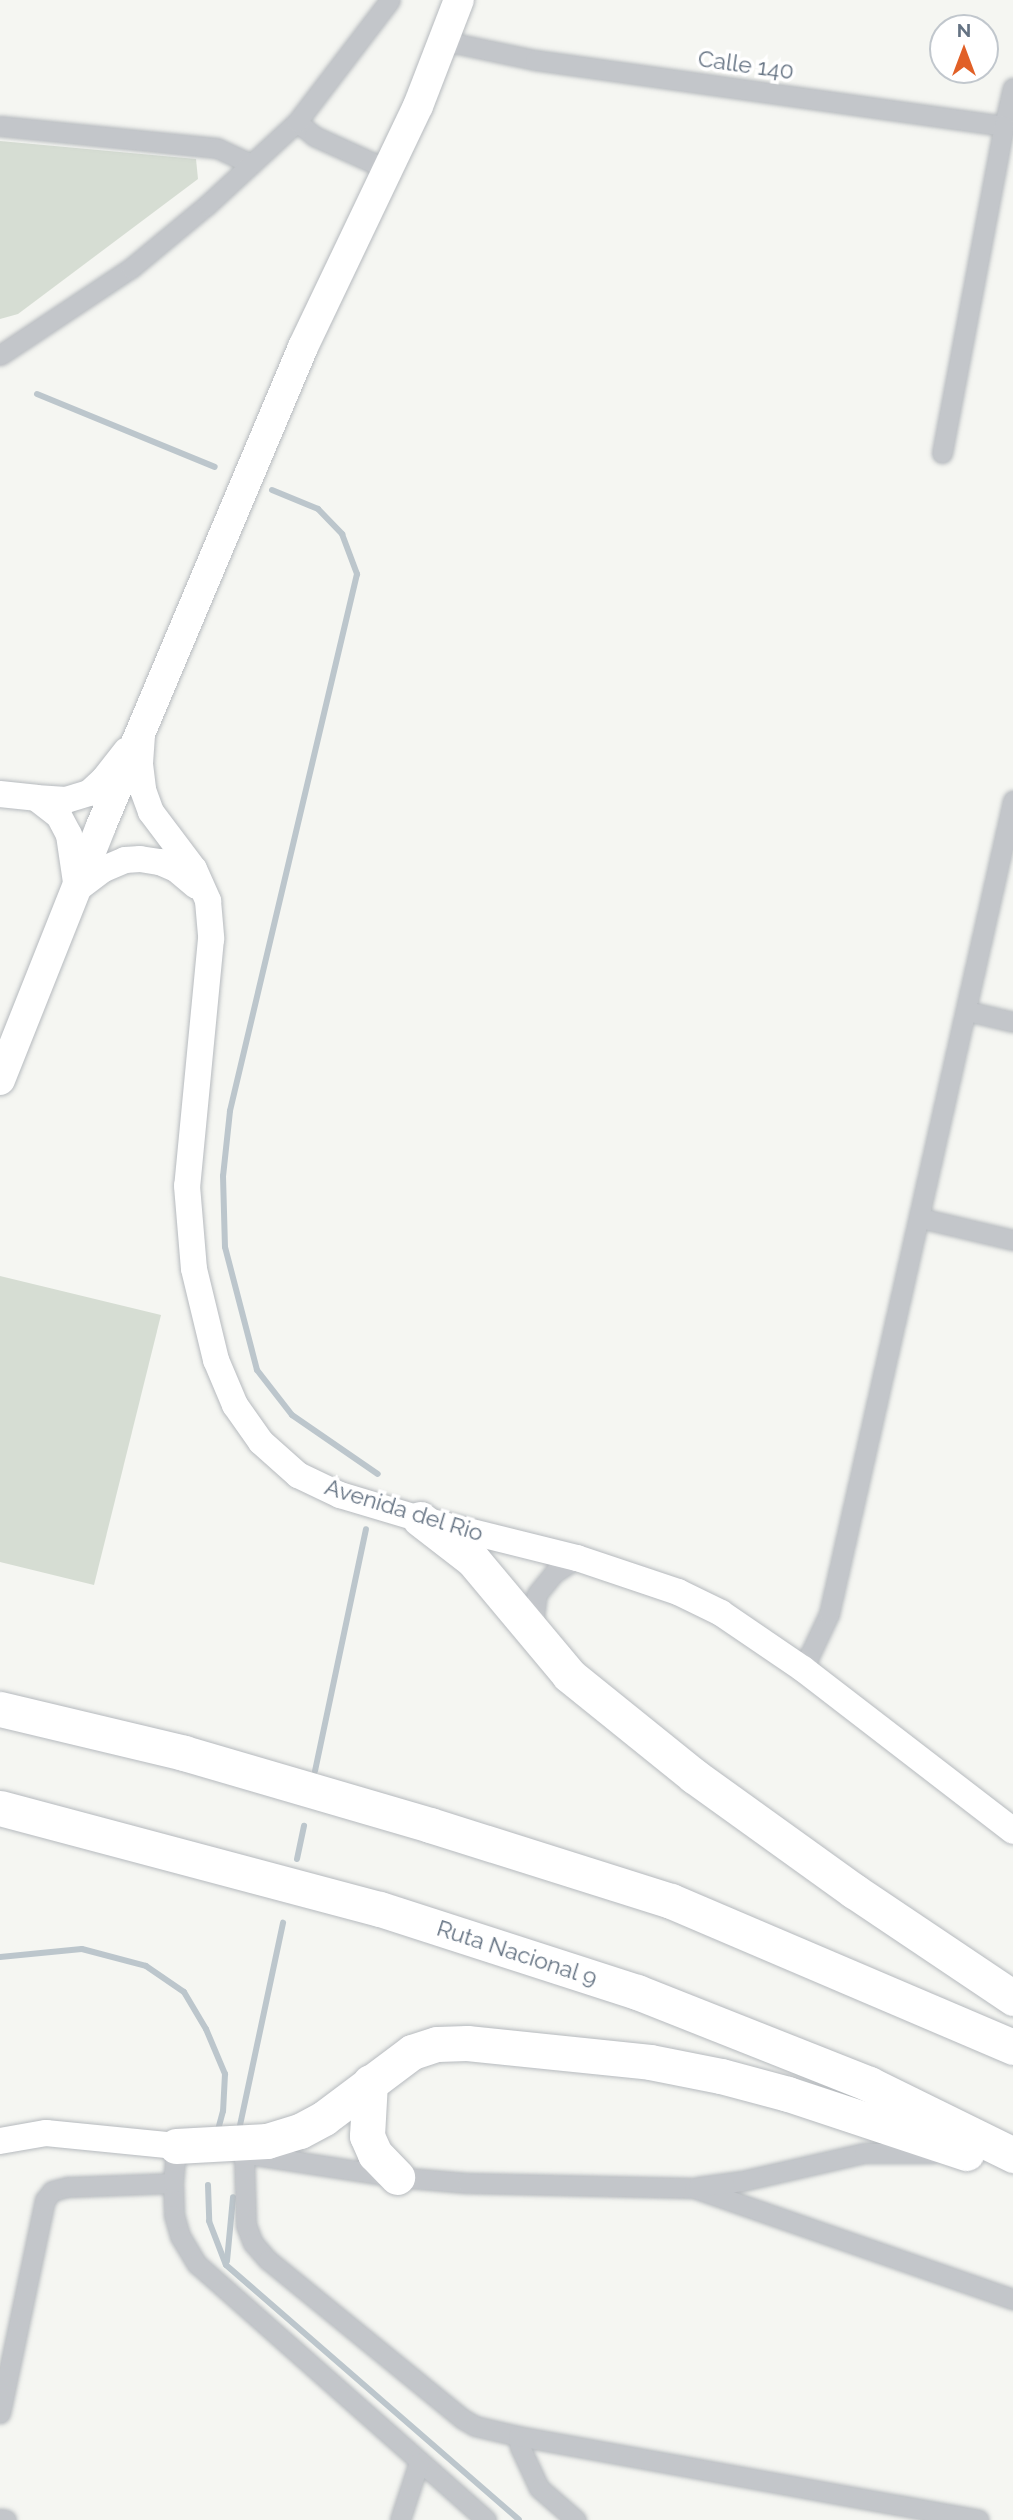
<!DOCTYPE html>
<html>
<head>
<meta charset="utf-8">
<style>
	body { margin:0 }
	#map { position:relative; width:1013px; height:2520px; overflow:hidden; background:#f5f6f2; font-family:Raleway,sans-serif }
	div>[style] { position:absolute }
	.green>* { inset:0; background:#d6ddd3 }
	.stream>* { height:6px; margin:-3px; padding:0 3px; transform-origin:3px; border-radius:3px; background:#bcc6cc }
	.roads { filter:drop-shadow(0 0 2px #b6babe) drop-shadow(0 0 2px #b6babe) }
	.street>* { height:19px; margin:-9.5px; padding:0 9.5px; transform-origin:9.5px; border-radius:9.5px; background:#c3c6ca }
	.secondary>* { height:26px; margin:-13px; padding:0 13px; transform-origin:13px; border-radius:13px; background:#fff }
	.primary>* { height:30px; margin:-15px; padding:0 15px; transform-origin:15px; border-radius:15px; background:#fff }
	.highway>* { height:35px; margin:-17.5px; padding:0 17.5px; transform-origin:17.5px; border-radius:17.5px; background:#fff }
	span { translate:-50% -50%; white-space:nowrap; text-align:center; line-height:1.15; -webkit-text-stroke:7px #fff; paint-order:stroke }
	.street-label { font-size:23px; color:#657383 }
	.north { position:absolute; left:929px; top:14px; width:70px; height:70px; box-sizing:border-box; background:#fff; border:2px solid #c1c7cd; border-radius:50%; rotate:0deg; font-size:19px; font-weight:700; line-height:28px; text-align:center; color:#657383 }
	.north::after { content:''; display:block; margin:auto; width:24px; height:32px; background:#e16027; clip-path:polygon(50% 0,100% 100%,50% 72%,0 100%) }
</style>
</head>
<body>
<div id="map">
	<div class="green">
		<i style="clip-path:polygon(0 141px,196px 159px,198px 179px,18px 314px,0 319px)"></i>
		<i style="clip-path:polygon(0 1276px,161px 1315px,94px 1585px,0 1562px)"></i>
	</div>
	<div class="stream">
		<i style="left:37px;top:394px;width:192px;rotate:22.3deg"></i>
		<i style="left:272px;top:490px;width:50px;rotate:22.4deg"></i>
		<i style="left:318px;top:509px;width:35px;rotate:46deg"></i>
		<i style="left:342px;top:534px;width:43px;rotate:69.4deg"></i>
		<i style="left:357px;top:574px;width:552px;rotate:103.31deg"></i>
		<i style="left:230px;top:1111px;width:65px;rotate:96.1deg"></i>
		<i style="left:223px;top:1176px;width:71px;rotate:88.4deg"></i>
		<i style="left:225px;top:1247px;width:127px;rotate:75.4deg"></i>
		<i style="left:257px;top:1370px;width:57px;rotate:52.1deg"></i>
		<i style="left:292px;top:1415px;width:104px;rotate:34.5deg"></i>
		<i style="left:315px;top:1771px;width:247px;rotate:-78.1deg"></i>
		<i style="left:297px;top:1859px;width:34px;rotate:-78deg"></i>
		<i style="left:0;top:1957px;width:82px;rotate:-5.6deg"></i>
		<i style="left:82px;top:1949px;width:66px;rotate:14.9deg"></i>
		<i style="left:146px;top:1966px;width:46px;rotate:34.4deg"></i>
		<i style="left:184px;top:1992px;width:43px;rotate:59.3deg"></i>
		<i style="left:206px;top:2029px;width:49px;rotate:67.1deg"></i>
		<i style="left:225px;top:2074px;width:37px;rotate:93deg"></i>
		<i style="left:223px;top:2111px;width:24px;rotate:105deg"></i>
		<i style="left:239px;top:2130px;width:212px;rotate:-78deg"></i>
		<i style="left:208px;top:2185px;width:36px;rotate:88deg"></i>
		<i style="left:209px;top:2221px;width:47px;rotate:68.9deg"></i>
		<i style="left:226px;top:2265px;width:388px;rotate:41deg"></i>
		<i style="left:227px;top:2261px;width:64px;rotate:-84.6deg"></i>
	</div>
	<div class="roads">
		<div class="street">
			<i style="left:444px;top:41px;width:93px;rotate:11.8deg"></i>
			<i style="left:535px;top:60px;width:474px;rotate:8deg"></i>
			<i style="left:1004px;top:126px;width:39px;rotate:-77deg"></i>
			<i style="left:297px;top:122px;width:22px;rotate:39deg"></i>
			<i style="left:314px;top:136px;width:82px;rotate:24.4deg"></i>
			<i style="left:0;top:126px;width:218px;rotate:5.8deg"></i>
			<i style="left:217px;top:148px;width:38px;rotate:25deg"></i>
			<i style="left:0;top:355px;width:157px;rotate:-33.6deg"></i>
			<i style="left:131px;top:268px;width:99px;rotate:-39.7deg"></i>
			<i style="left:207px;top:205px;width:122px;rotate:-42.7deg"></i>
			<i style="left:297px;top:122px;width:153px;rotate:-52.7deg"></i>
			<i style="left:942px;top:453px;width:333px;rotate:-79.3deg"></i>
			<i style="left:967px;top:1011px;width:47px;rotate:13.4deg"></i>
			<i style="left:920px;top:1218px;width:96px;rotate:13.3deg"></i>
			<i style="left:539px;top:1632px;width:16px;rotate:-108deg"></i>
			<i style="left:534px;top:1617px;width:23px;rotate:-83deg"></i>
			<i style="left:537px;top:1594px;width:27px;rotate:-51deg"></i>
			<i style="left:554px;top:1573px;width:27px;rotate:-33deg"></i>
			<i style="left:803px;top:1669px;width:61px;rotate:-64.7deg"></i>
			<i style="left:829px;top:1614px;width:834px;rotate:-77.25deg"></i>
			<i style="left:244px;top:2154px;width:71px;rotate:88.4deg"></i>
			<i style="left:246px;top:2225px;width:19px;rotate:69deg"></i>
			<i style="left:253px;top:2243px;width:23px;rotate:49deg"></i>
			<i style="left:268px;top:2260px;width:252px;rotate:39.2deg"></i>
			<i style="left:463px;top:2419px;width:14px;rotate:30deg"></i>
			<i style="left:475px;top:2426px;width:44px;rotate:13.1deg"></i>
			<i style="left:518px;top:2436px;width:11px;rotate:80deg"></i>
			<i style="left:520px;top:2447px;width:45px;rotate:65.1deg"></i>
			<i style="left:539px;top:2488px;width:49px;rotate:40.9deg"></i>
			<i style="left:248px;top:2154px;width:151px;rotate:8.8deg"></i>
			<i style="left:397px;top:2177px;width:70px;rotate:4.9deg"></i>
			<i style="left:467px;top:2183px;width:227px;rotate:1.3deg"></i>
			<i style="left:694px;top:2188px;width:338px;rotate:19.2deg"></i>
			<i style="left:173px;top:2183px;width:32px;rotate:88deg"></i>
			<i style="left:174px;top:2215px;width:22px;rotate:74deg"></i>
			<i style="left:180px;top:2236px;width:33px;rotate:59deg"></i>
			<i style="left:197px;top:2264px;width:386px;rotate:41.5deg"></i>
			<i style="left:698px;top:2187px;width:44px;rotate:-7.8deg"></i>
			<i style="left:742px;top:2181px;width:125px;rotate:-12.9deg"></i>
			<i style="left:864px;top:2153px;width:70px"></i>
			<i style="left:0;top:2413px;width:218px;rotate:-78.1deg"></i>
			<i style="left:45px;top:2200px;width:11px;rotate:-52deg"></i>
			<i style="left:52px;top:2191px;width:16px;rotate:-15deg"></i>
			<i style="left:67px;top:2187px;width:106px;rotate:-2.2deg"></i>
			<i style="left:173px;top:2183px;width:37px;rotate:-85deg"></i>
			<i style="left:176px;top:2146px;width:7px;rotate:8deg"></i>
			<i style="left:518px;top:2436px;width:468px;rotate:10.3deg"></i>
			<i style="left:0;top:2519px;width:6px;rotate:9deg"></i>
			<i style="left:400px;top:2520px;width:61px;rotate:-71.9deg"></i>
		</div>
		<div class="secondary">
			<i style="left:142px;top:735px;width:29px;rotate:94deg"></i>
			<i style="left:140px;top:764px;width:26px;rotate:83deg"></i>
			<i style="left:143px;top:790px;width:23px;rotate:70deg"></i>
			<i style="left:151px;top:812px;width:71px;rotate:53deg"></i>
			<i style="left:194px;top:869px;width:35px;rotate:66deg"></i>
			<i style="left:208px;top:901px;width:38px;rotate:85deg"></i>
			<i style="left:211px;top:939px;width:248px;rotate:95.5deg"></i>
			<i style="left:187px;top:1186px;width:83px;rotate:85.2deg"></i>
			<i style="left:194px;top:1269px;width:94px;rotate:76.4deg"></i>
			<i style="left:216px;top:1360px;width:49px;rotate:67.1deg"></i>
			<i style="left:235px;top:1405px;width:45px;rotate:54.9deg"></i>
			<i style="left:261px;top:1442px;width:50px;rotate:41.7deg"></i>
			<i style="left:298px;top:1475px;width:47px;rotate:25.5deg"></i>
			<i style="left:340px;top:1495px;width:84px;rotate:16.7deg"></i>
			<i style="left:420px;top:1519px;width:162px;rotate:14deg"></i>
			<i style="left:577px;top:1558px;width:107px;rotate:18.6deg"></i>
			<i style="left:678px;top:1592px;width:48px;rotate:26deg"></i>
			<i style="left:721px;top:1613px;width:99px;rotate:34.3deg"></i>
			<i style="left:803px;top:1669px;width:265px;rotate:37.6deg"></i>
			<i style="left:0;top:794px;width:36px;rotate:6deg"></i>
			<i style="left:36px;top:798px;width:29px;rotate:38deg"></i>
			<i style="left:59px;top:816px;width:21px;rotate:62deg"></i>
			<i style="left:69px;top:835px;width:55px;rotate:81.6deg"></i>
			<i style="left:77px;top:889px;width:34px;rotate:-37deg"></i>
			<i style="left:104px;top:869px;width:23px;rotate:-23deg"></i>
			<i style="left:125px;top:860px;width:15px;rotate:-4deg"></i>
			<i style="left:140px;top:859px;width:20px;rotate:9deg"></i>
			<i style="left:160px;top:862px;width:17px;rotate:24deg"></i>
			<i style="left:176px;top:869px;width:26px;rotate:40deg"></i>
			<i style="left:36px;top:798px;width:30px;rotate:4deg"></i>
			<i style="left:66px;top:800px;width:24px;rotate:-17deg"></i>
			<i style="left:89px;top:793px;width:21px;rotate:-43deg"></i>
			<i style="left:104px;top:779px;width:36px;rotate:-52deg"></i>
			<i style="left:0;top:2141px;width:47px;rotate:-9.9deg"></i>
			<i style="left:46px;top:2133px;width:131px;rotate:5.7deg"></i>
		</div>
		<div class="primary">
			<i style="left:0;top:1080px;width:273px;rotate:-68.3deg"></i>
			<i style="left:101px;top:826px;width:520px;rotate:-67.13deg"></i>
			<i style="left:303px;top:347px;width:267px;rotate:-64.5deg"></i>
			<i style="left:418px;top:106px;width:114px;rotate:-68.9deg"></i>
		</div>
		<div class="highway">
			<i style="left:420px;top:1519px;width:67px;rotate:37.7deg"></i>
			<i style="left:473px;top:1560px;width:150px;rotate:50.1deg"></i>
			<i style="left:569px;top:1675px;width:161px;rotate:38.9deg"></i>
			<i style="left:694px;top:1776px;width:197px;rotate:35.7deg"></i>
			<i style="left:854px;top:1891px;width:192px;rotate:33.9deg"></i>
			<i style="left:0;top:1709px;width:189px;rotate:13.4deg"></i>
			<i style="left:184px;top:1753px;width:256px;rotate:16.3deg"></i>
			<i style="left:430px;top:1825px;width:253px;rotate:17.5deg"></i>
			<i style="left:671px;top:1901px;width:372px;rotate:23.1deg"></i>
			<i style="left:0;top:1808px;width:393px;rotate:14.9deg"></i>
			<i style="left:380px;top:1909px;width:270px;rotate:17.9deg"></i>
			<i style="left:637px;top:1992px;width:250px;rotate:21.6deg"></i>
			<i style="left:869px;top:2084px;width:161px;rotate:26.2deg"></i>
			<i style="left:370px;top:2082px;width:54px;rotate:93.2deg"></i>
			<i style="left:367px;top:2136px;width:20px;rotate:66deg"></i>
			<i style="left:375px;top:2154px;width:32px;rotate:46deg"></i>
			<i style="left:176px;top:2146px;width:91px;rotate:-3.1deg"></i>
			<i style="left:267px;top:2141px;width:34px;rotate:-17deg"></i>
			<i style="left:300px;top:2131px;width:27px;rotate:-28deg"></i>
			<i style="left:324px;top:2118px;width:110px;rotate:-36.9deg"></i>
			<i style="left:412px;top:2052px;width:26px;rotate:-18deg"></i>
			<i style="left:437px;top:2044px;width:30px;rotate:-2deg"></i>
			<i style="left:467px;top:2043px;width:184px;rotate:5.9deg"></i>
			<i style="left:650px;top:2062px;width:72px;rotate:11.2deg"></i>
			<i style="left:721px;top:2076px;width:69px;rotate:15deg"></i>
			<i style="left:788px;top:2094px;width:188px;rotate:18.3deg"></i>
		</div>
	</div>
	<div class="street-label">
		<span style="left:746px;top:65px;rotate:8deg">Calle 140</span>
		<span style="left:404px;top:1510px;rotate:17deg">Avenida del Rio</span>
		<span style="left:517px;top:1953px;rotate:18deg">Ruta Nacional 9</span>
	</div>
	<div class="north">N</div>
</div>
</body>
</html>
